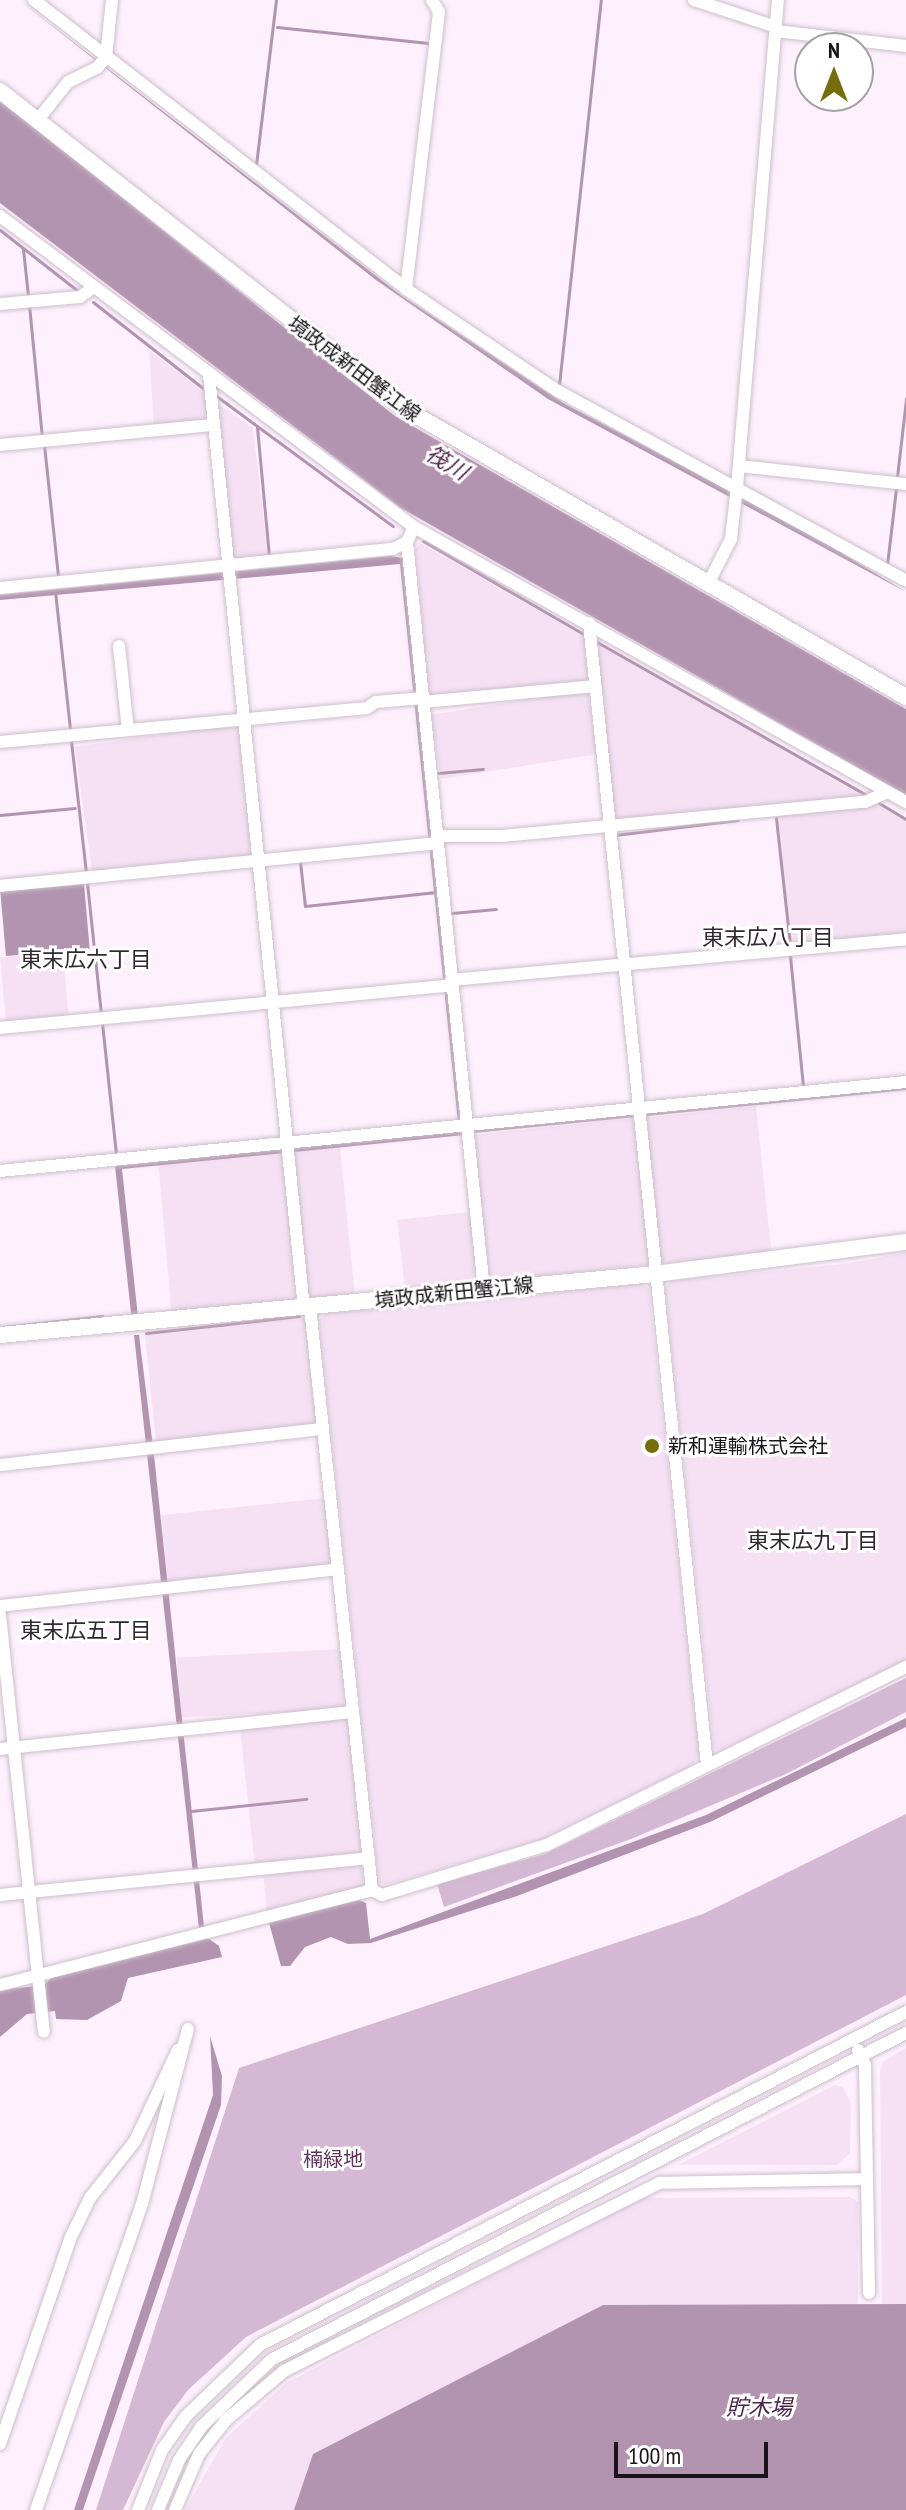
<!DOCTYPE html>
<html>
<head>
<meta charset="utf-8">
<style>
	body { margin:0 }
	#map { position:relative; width:906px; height:2510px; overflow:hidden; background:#fef0fd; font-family:"PT Sans Narrow","Noto Sans JP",sans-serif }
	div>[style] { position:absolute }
	.built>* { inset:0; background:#f5e1f3; transform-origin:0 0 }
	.green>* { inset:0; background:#d5b8d3 }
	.water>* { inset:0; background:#b394b0; transform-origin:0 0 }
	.stream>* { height:3px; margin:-1.5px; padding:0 1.5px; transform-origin:1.5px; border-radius:1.5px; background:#b394b0 }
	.roads { filter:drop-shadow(0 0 2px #ccbecb) drop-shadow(0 0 2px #ccbecb) }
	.minor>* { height:12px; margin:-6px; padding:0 6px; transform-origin:6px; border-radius:6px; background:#fff }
	.major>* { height:16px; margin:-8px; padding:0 8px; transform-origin:8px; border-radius:8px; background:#fff }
	.dots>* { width:22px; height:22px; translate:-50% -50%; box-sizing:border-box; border:4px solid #fff; border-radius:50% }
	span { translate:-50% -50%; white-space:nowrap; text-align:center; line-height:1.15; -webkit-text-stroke:6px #fff; paint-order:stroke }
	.street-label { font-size:20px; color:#191419 }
	.poi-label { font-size:20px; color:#191419 }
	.left { translate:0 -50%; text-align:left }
	.park-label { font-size:20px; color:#5e345c }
	.water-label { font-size:22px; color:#4b234a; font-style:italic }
	.neighbourhood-label { font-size:22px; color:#332832 }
	.north { position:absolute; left:794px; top:32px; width:80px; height:80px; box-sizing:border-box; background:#fff; border:2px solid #a3a1a3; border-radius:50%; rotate:0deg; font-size:22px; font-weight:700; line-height:32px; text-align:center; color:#191419 }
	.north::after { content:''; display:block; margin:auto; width:28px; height:36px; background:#756d0a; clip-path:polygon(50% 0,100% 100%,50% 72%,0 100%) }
	.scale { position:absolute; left:614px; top:2442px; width:154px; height:36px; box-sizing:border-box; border:4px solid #191419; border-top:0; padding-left:10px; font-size:24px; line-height:28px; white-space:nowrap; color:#191419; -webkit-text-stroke:6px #fff; paint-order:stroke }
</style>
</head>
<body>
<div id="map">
	<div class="built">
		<i style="clip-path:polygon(149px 350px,205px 393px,207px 420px,154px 428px)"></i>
		<i style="clip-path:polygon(214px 401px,253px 428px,268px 557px,231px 560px)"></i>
		<i style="clip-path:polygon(420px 543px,585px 637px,590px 681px,428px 696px,416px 549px)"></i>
		<i style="clip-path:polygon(594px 642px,771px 742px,864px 797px,615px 820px)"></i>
		<i style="left:587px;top:690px;width:65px;height:158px;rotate:81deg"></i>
		<i style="left:237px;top:724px;width:132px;height:164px;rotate:82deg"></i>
		<i style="clip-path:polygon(876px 802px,906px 820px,906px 934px,792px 946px,778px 816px)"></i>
		<i style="left:63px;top:952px;width:66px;height:63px;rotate:85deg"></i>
		<i style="left:756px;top:1106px;width:147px;height:116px;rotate:84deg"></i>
		<i style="left:635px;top:1118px;width:147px;height:163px;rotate:84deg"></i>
		<i style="clip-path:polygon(340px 1147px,355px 1297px,312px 1300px,307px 1297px,293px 1152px)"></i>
		<i style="left:283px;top:1153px;width:149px;height:125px;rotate:85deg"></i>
		<i style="left:471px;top:1212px;width:73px;height:74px;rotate:84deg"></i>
		<i style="clip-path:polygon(906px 1252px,906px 1660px,718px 1751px,714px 1749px,665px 1287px,671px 1281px,852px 1263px)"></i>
		<i style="clip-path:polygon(641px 1284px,649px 1288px,699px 1755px,694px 1764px,542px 1839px,385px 1885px,379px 1882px,319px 1320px,325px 1314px)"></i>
		<i style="left:305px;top:1318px;width:107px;height:161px;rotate:84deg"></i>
		<i style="left:325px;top:1498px;width:69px;height:165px;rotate:84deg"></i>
		<i style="left:341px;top:1649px;width:60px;height:164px;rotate:87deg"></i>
		<i style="clip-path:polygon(343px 1717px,348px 1719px,362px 1852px,255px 1866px,240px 1729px)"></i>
		<i style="clip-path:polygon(362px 1862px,363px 1889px,267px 1914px,263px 1872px)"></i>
		<i style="clip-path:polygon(906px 2048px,906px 2304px,882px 2304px,880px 2070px,884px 2061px)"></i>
		<i style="clip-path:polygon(835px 2085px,843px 2088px,851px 2103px,850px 2154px,837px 2165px,678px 2165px)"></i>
		<i style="clip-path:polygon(850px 2197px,858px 2202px,858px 2305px,603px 2305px,313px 2454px,294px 2510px,185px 2510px,225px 2439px,286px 2383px,641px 2198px)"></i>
	</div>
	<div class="green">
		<i style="clip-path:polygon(906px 1678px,906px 1712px,786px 1774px,631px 1839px,444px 1907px,437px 1884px,545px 1854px)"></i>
		<i style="clip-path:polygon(906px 1814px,906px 1995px,246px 2337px,188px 2390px,164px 2422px,123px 2510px,96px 2510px,239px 2068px,703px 1914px)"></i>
	</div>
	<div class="water">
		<i style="clip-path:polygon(19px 0,402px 296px,565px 404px,802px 529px,906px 592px,548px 399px,376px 280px)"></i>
		<i style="clip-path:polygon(0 100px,395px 416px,906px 709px,906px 795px,401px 508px,0 203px)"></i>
		<i style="clip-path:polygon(391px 556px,403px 558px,463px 1122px,458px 1122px,400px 564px,0 600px,0 595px)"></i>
		<i style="left:84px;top:884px;width:65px;height:84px;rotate:85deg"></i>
		<i style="clip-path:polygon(461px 1131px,464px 1135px,122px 1169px,138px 1317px,131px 1313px,115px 1166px)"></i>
		<i style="clip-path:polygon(134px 1335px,139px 1335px,154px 1455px,205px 1936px,219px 1946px,222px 1957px,128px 1978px,121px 2001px,87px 2020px,56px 2019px,55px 2011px,27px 2014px,0 2037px,0 1990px,44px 1985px,53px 1976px,200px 1938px)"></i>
		<i style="clip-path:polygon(906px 1718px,906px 1727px,710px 1822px,517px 1896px,371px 1943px,348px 1944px,331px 1937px,305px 1947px,290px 1966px,281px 1966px,269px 1923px,359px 1900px,366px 1903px,370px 1939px,706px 1815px)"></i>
		<i style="clip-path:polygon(210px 2036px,222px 2076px,221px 2105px,83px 2510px,74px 2510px,213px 2095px)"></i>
		<i style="clip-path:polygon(906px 2304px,906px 2510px,294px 2510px,313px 2454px,603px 2305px)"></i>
	</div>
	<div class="stream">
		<i style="left:277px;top:27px;width:152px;rotate:6deg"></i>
		<i style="left:256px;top:165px;width:166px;rotate:-83.1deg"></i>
		<i style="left:0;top:230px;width:99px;rotate:38deg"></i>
		<i style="left:23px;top:249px;width:47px;rotate:83.9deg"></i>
		<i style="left:93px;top:302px;width:141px;rotate:38.1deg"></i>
		<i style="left:29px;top:305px;width:133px;rotate:84.4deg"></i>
		<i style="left:559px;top:385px;width:387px;rotate:-83.8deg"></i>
		<i style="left:215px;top:395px;width:221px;rotate:36.4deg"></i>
		<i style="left:257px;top:427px;width:130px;rotate:84.7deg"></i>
		<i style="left:44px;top:445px;width:133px;rotate:83.9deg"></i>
		<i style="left:897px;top:477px;width:79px;rotate:-83.4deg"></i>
		<i style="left:423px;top:541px;width:187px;rotate:30.1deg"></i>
		<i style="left:887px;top:565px;width:78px;rotate:-83.3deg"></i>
		<i style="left:55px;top:591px;width:140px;rotate:83.8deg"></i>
		<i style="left:597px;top:642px;width:312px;rotate:29.6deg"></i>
		<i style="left:71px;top:741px;width:132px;rotate:83.5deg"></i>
		<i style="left:438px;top:773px;width:45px;rotate:-5.1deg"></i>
		<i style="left:879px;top:803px;width:31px;rotate:31deg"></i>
		<i style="left:0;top:815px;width:75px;rotate:-5.3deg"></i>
		<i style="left:776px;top:818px;width:128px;rotate:83.7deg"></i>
		<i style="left:615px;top:835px;width:124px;rotate:-7deg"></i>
		<i style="left:300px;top:862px;width:44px;rotate:83.5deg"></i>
		<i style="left:305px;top:906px;width:132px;rotate:-6.1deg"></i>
		<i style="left:87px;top:883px;width:131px;rotate:83.9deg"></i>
		<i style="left:452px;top:913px;width:44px;rotate:-5.2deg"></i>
		<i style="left:790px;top:956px;width:132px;rotate:84.3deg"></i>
		<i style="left:102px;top:1023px;width:131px;rotate:83.9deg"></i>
		<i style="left:645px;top:1114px;width:262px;rotate:-5.7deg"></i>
		<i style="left:472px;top:1131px;width:163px;rotate:-5.6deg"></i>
		<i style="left:4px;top:1327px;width:99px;rotate:-6.4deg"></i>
		<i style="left:146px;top:1333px;width:154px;rotate:-6.3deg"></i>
		<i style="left:191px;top:1811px;width:116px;rotate:-6deg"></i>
	</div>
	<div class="roads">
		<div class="minor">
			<i style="left:34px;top:0;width:471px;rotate:37.8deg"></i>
			<i style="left:406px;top:289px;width:183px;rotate:33.9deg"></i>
			<i style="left:558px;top:391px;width:396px;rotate:28.6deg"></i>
			<i style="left:694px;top:0;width:86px;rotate:18.2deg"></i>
			<i style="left:776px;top:31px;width:131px;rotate:6.6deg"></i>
			<i style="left:37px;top:121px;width:50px;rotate:-51.5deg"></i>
			<i style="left:68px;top:82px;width:32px;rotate:-26deg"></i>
			<i style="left:97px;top:68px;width:14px;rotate:-51deg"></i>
			<i style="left:106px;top:57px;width:57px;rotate:-84deg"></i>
			<i style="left:0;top:216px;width:518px;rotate:36.91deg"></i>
			<i style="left:414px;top:527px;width:564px;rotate:29.2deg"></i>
			<i style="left:406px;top:289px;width:279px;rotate:-83.2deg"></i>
			<i style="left:439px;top:12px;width:14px;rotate:-120deg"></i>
			<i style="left:0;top:304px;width:80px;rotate:-5deg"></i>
			<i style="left:80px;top:297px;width:17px;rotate:-36deg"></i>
			<i style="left:209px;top:375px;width:938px;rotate:84.19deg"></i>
			<i style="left:0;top:445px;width:213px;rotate:-5.4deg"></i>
			<i style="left:739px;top:466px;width:168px;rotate:6.2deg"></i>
			<i style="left:414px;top:527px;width:17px;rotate:115deg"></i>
			<i style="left:407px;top:542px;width:752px;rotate:84.12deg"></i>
			<i style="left:708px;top:584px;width:51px;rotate:-62.9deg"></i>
			<i style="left:731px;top:539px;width:52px;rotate:-83.4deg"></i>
			<i style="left:737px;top:487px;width:489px;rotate:-85.2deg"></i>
			<i style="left:0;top:588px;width:395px;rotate:-5.7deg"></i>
			<i style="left:393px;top:549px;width:16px;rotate:-27deg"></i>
			<i style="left:589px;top:623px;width:1147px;rotate:84.1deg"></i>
			<i style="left:119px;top:646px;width:84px;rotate:83.9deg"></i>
			<i style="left:423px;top:702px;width:173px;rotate:-5.3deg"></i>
			<i style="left:0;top:742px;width:369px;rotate:-5.3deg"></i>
			<i style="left:367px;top:708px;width:11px;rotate:-34deg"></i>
			<i style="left:376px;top:702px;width:47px;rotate:-4.9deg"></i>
			<i style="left:437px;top:836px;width:65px"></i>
			<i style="left:502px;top:836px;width:365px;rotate:-5.4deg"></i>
			<i style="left:865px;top:802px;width:24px;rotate:-24deg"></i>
			<i style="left:0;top:886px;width:440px;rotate:-5.6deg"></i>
			<i style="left:451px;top:980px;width:457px;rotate:-5.1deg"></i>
			<i style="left:0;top:1028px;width:454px;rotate:-5.4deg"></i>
			<i style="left:0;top:1171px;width:910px;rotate:-5.61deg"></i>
			<i style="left:310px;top:1307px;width:586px;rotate:83.93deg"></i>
			<i style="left:0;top:1465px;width:324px;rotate:-6.4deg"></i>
			<i style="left:0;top:1606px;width:340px;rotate:-6.2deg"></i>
			<i style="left:0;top:1615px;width:419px;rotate:84deg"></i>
			<i style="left:0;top:1749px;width:355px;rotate:-6deg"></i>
			<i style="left:0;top:1895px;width:371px;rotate:-5.7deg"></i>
			<i style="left:0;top:1985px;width:384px;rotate:-14.3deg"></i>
			<i style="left:372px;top:1890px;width:11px;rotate:27deg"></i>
			<i style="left:382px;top:1895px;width:172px;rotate:-16.9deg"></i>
			<i style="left:547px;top:1845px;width:401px;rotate:-26.4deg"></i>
			<i style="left:858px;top:2050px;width:17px;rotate:65deg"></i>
			<i style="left:865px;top:2065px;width:228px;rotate:89deg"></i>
			<i style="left:0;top:2444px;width:217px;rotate:-71.1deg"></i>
			<i style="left:70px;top:2239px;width:46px;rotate:-64deg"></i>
			<i style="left:90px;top:2198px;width:73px;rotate:-51.7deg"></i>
			<i style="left:135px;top:2141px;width:101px;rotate:-64.7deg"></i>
			<i style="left:36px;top:2510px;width:324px;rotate:-70.9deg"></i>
			<i style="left:142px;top:2204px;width:181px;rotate:-75.3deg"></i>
			<i style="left:138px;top:2510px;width:65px;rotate:-68.2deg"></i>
			<i style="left:162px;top:2450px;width:42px;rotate:-54.8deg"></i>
			<i style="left:186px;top:2416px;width:103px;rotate:-43.8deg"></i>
			<i style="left:260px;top:2345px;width:727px;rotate:-27.27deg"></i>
			<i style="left:158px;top:2510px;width:54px;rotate:-67.2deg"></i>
			<i style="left:179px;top:2460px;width:40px;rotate:-56deg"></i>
			<i style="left:201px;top:2427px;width:97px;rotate:-43.7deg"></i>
			<i style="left:271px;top:2360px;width:714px;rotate:-27.25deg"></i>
			<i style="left:175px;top:2510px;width:61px;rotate:-66.8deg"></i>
			<i style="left:199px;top:2454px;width:43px;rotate:-51.5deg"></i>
			<i style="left:226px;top:2420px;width:76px;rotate:-40.2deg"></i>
			<i style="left:284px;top:2371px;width:419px;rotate:-26.6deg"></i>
			<i style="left:659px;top:2183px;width:206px;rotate:-1.1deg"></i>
		</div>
		<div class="major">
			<i style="left:0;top:91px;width:515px;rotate:38.14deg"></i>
			<i style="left:405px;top:409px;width:578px;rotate:29.89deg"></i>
			<i style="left:0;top:1335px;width:658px;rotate:-5.32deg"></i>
			<i style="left:655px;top:1274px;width:253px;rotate:-7.3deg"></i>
		</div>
	</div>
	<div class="dots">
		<i style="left:652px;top:1446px;background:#756d0a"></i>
	</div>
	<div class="street-label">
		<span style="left:354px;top:369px;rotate:37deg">境政成新田蟹江線</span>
		<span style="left:454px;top:1293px;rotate:-6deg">境政成新田蟹江線</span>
	</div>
	<div class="poi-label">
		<span class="left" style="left:668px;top:1446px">新和運輸株式会社</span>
	</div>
	<div class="park-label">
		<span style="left:333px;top:2159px">楠緑地</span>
	</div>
	<div class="water-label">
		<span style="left:447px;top:463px;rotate:31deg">筏川</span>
		<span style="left:759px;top:2408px">貯木場</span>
	</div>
	<div class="neighbourhood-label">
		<span style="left:768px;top:938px">東末広八丁目</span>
		<span style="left:86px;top:960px">東末広六丁目</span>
		<span style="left:813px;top:1541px">東末広九丁目</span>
		<span style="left:86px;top:1631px">東末広五丁目</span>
	</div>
	<div class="north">N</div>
	<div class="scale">100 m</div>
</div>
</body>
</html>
